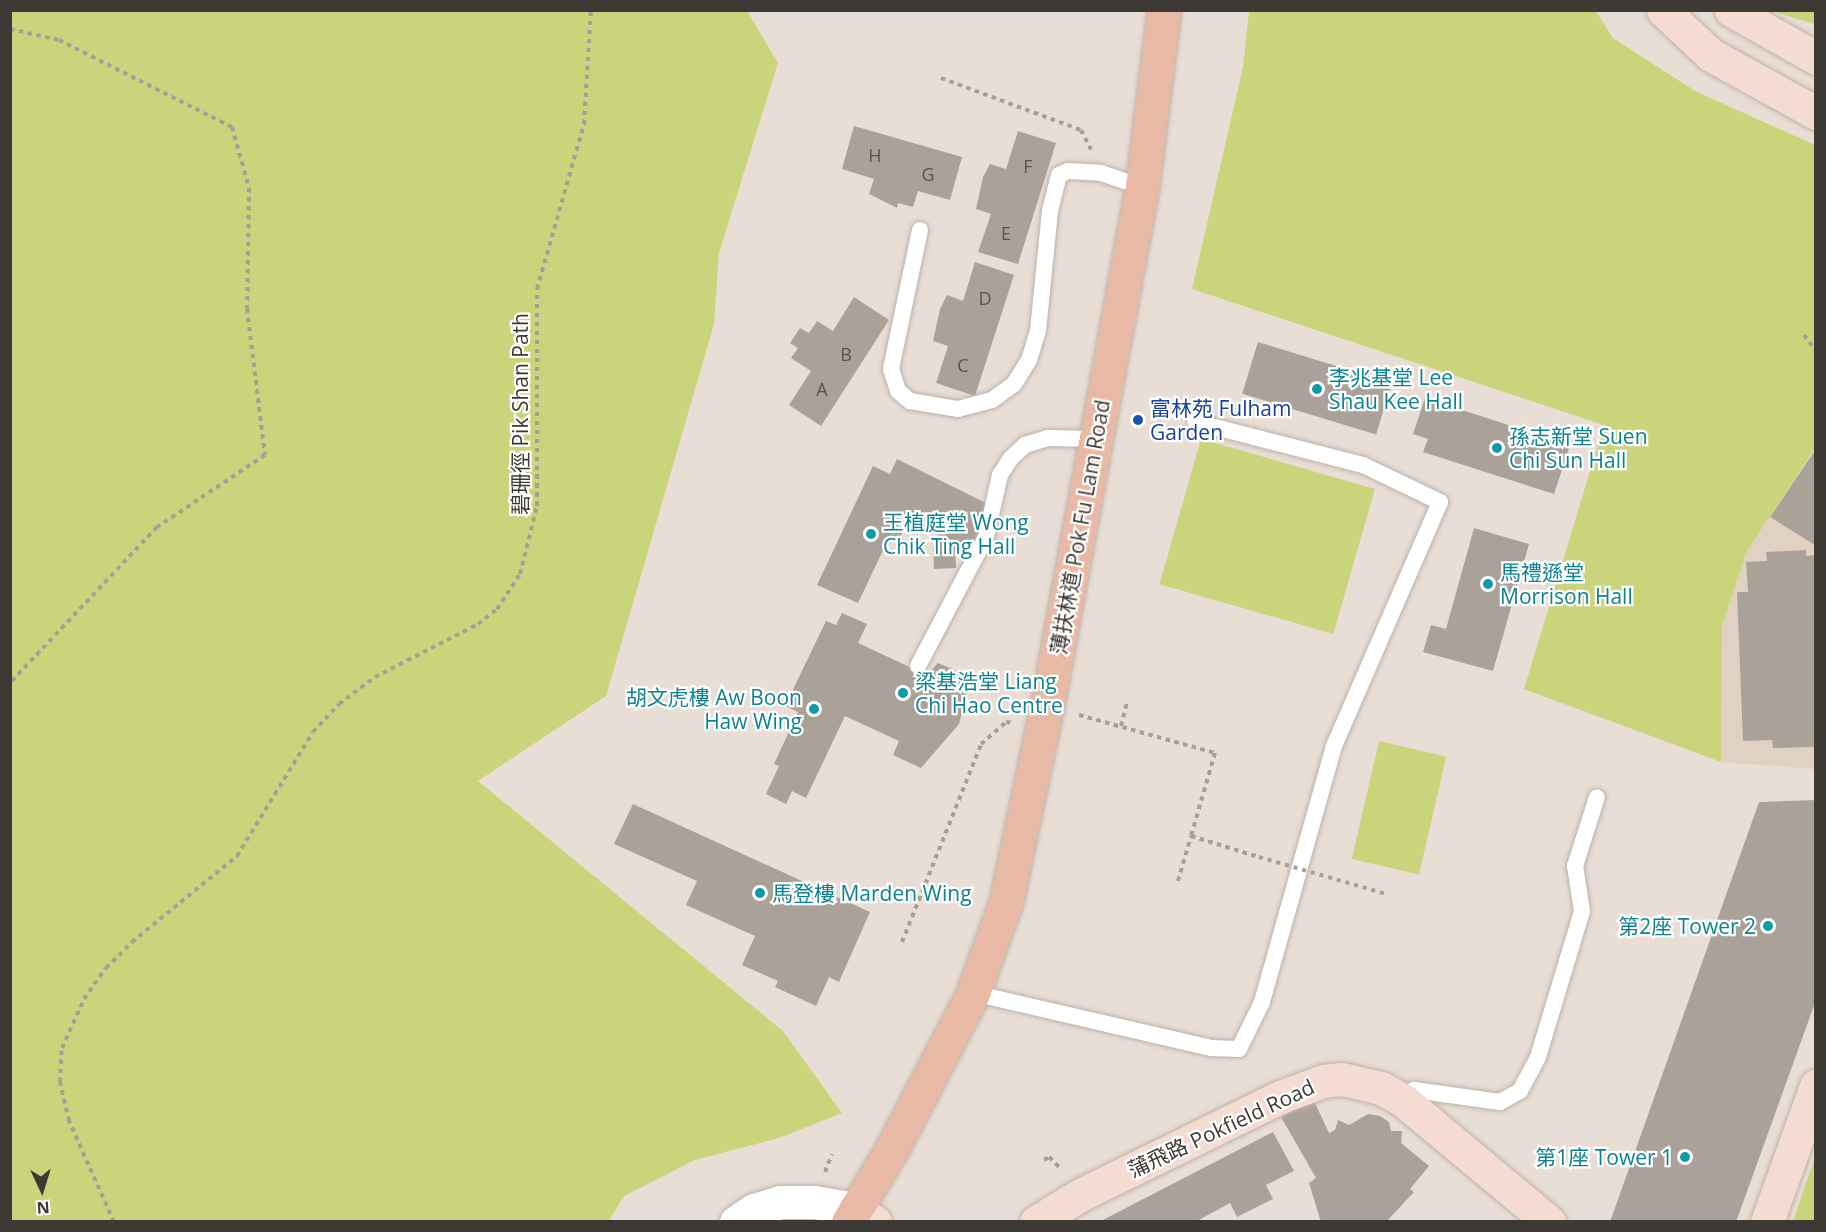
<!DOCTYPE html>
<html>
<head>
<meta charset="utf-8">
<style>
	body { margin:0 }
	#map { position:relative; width:1826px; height:1232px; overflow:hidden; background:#e9ded5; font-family:"Open Sans","Noto Sans TC",sans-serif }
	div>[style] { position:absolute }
	.built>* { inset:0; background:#e1d1c2 }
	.green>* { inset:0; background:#cad57b; transform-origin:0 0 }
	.building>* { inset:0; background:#aaa198; transform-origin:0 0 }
	.path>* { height:4px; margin-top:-2px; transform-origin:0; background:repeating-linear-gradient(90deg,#a79f97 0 4.5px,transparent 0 9px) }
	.roads { filter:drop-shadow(0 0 2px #bcb2a9) drop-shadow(0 0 2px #bcb2a9) }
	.lane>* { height:16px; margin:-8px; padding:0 8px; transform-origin:8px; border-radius:8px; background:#fff }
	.street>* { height:33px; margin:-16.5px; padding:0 16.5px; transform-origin:16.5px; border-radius:16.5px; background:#fff }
	.secondary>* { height:33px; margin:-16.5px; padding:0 16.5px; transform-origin:16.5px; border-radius:16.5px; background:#f4dcd2 }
	.primary>* { height:33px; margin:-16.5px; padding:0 16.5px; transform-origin:16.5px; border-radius:16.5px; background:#e8baa5 }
	.path-bridge>* { height:4px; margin-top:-2px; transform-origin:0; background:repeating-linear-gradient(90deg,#a79f97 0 4.5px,transparent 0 9px) }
	.dots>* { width:16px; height:16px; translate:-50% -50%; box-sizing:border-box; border:3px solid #fff; border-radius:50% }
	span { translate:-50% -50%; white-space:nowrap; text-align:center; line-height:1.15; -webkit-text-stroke:4.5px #fff; paint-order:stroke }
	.number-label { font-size:18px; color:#58534e }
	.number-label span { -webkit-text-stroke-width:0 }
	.culture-label { font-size:21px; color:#0d838f }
	.left { translate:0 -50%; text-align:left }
	.right { translate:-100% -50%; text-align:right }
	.transit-label { font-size:21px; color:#164399 }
	.street-label { font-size:21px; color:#3d3935 }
	.frame { position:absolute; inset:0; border:12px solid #3d3935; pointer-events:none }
	.north { position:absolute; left:12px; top:1160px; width:60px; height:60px; -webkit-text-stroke:4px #fff; paint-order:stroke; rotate:176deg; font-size:16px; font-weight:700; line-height:24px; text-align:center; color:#3d3935 }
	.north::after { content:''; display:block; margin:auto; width:21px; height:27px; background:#3d3935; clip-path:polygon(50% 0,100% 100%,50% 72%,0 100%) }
</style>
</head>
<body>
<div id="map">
	<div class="built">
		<i style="clip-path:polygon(1770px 517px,1815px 546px,1815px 769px,1721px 762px,1722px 626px,1747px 551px)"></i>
	</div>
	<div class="green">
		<i style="clip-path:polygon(10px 11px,747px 11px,778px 63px,719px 253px,714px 324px,606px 696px,478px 781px,783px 1031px,842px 1113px,779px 1138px,695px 1160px,624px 1196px,609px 1221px,11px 1221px)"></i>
		<i style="clip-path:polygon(1249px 11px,1596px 11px,1613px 38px,1695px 91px,1815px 145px,1815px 449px,1747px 551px,1722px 626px,1721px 762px,1524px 689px,1604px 425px,1192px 289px,1243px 67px)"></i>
		<i style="clip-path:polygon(1774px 11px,1815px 11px,1815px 24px,1787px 16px)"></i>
		<i style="left:1201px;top:439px;width:181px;height:151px;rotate:16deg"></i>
		<i style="left:1379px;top:741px;width:69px;height:121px;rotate:13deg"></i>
		<i style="clip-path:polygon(1815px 1157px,1815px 1221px,1793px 1221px)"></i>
	</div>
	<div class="building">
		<i style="clip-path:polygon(854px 126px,962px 157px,950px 200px,918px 191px,913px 207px,898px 203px,897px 208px,869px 194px,874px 179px,842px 169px)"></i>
		<i style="clip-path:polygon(1018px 131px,1056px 143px,1018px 264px,978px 252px,991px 214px,976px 209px,983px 177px,990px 164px,1006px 169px)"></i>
		<i style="clip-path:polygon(975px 262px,1014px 275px,975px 396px,936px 383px,948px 346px,933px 341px,940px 309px,947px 295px,963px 301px)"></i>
		<i style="clip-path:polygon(854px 297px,889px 320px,821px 426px,789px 405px,811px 371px,791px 358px,798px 348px,790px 343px,800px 328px,809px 333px,817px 321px,833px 331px)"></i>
		<i style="left:1258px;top:342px;width:140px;height:54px;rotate:17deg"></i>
		<i style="clip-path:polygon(1425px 398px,1570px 445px,1554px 494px,1423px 452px,1428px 439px,1413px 434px)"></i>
		<i style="clip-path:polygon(1816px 449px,1816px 546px,1770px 517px)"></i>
		<i style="clip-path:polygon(897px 459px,988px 504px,977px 525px,984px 528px,973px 551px,948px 539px,945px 545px,955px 545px,956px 568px,934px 569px,933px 546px,939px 546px,939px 540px,944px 538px,899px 517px,896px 523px,903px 531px,898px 542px,888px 540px,858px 603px,817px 585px,873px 466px,890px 474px)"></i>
		<i style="clip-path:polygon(1474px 528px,1529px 544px,1493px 671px,1423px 652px,1431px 625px,1446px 629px)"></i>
		<i style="clip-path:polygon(1806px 550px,1806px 556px,1816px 555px,1814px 747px,1773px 748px,1772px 740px,1743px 741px,1737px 592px,1748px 592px,1746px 562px,1767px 561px,1766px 552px)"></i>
		<i style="clip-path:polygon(842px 613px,867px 624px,858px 643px,927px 675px,938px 663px,971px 677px,959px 724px,921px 768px,893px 755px,899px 741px,845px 716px,806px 798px,792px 791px,786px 804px,766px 794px,779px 766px,774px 764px,798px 712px,785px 706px,826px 621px,836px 625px)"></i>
		<i style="clip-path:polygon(1816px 800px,1816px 1000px,1736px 1222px,1610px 1222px,1759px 802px)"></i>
		<i style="clip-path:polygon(633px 804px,870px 912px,839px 982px,829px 977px,816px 1006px,775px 987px,778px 981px,742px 965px,755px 936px,686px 905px,697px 881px,614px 844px)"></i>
		<i style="clip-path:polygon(1314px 1101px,1329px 1133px,1335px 1130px,1338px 1120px,1349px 1125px,1368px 1114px,1380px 1116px,1389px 1122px,1391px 1131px,1402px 1131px,1401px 1143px,1429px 1166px,1410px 1189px,1414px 1192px,1386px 1222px,1321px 1222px,1309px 1183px,1316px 1178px,1281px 1117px)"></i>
		<i style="clip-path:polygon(1273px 1132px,1294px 1171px,1266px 1185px,1273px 1199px,1237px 1217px,1230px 1203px,1195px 1222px,1099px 1222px)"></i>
	</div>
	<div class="path">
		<i style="left:10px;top:29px;width:50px;rotate:12.7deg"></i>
		<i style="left:59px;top:40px;width:194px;rotate:26.7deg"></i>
		<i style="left:232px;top:127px;width:63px;rotate:74.4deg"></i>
		<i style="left:249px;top:188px;width:121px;rotate:90.9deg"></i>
		<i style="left:247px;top:309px;width:147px;rotate:83deg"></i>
		<i style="left:265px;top:455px;width:130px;rotate:146.3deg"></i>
		<i style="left:157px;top:527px;width:214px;rotate:133.3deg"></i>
		<i style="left:941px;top:78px;width:149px;rotate:20.4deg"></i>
		<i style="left:1081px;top:130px;width:22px;rotate:63deg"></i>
		<i style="left:1804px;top:335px;width:20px;rotate:53deg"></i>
		<i style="left:1079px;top:715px;width:141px;rotate:15.6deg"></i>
		<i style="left:1215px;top:753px;width:86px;rotate:106.1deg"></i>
		<i style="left:1191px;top:836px;width:71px;rotate:17.2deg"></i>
		<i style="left:1121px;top:726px;width:25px;rotate:-76deg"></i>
		<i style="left:1178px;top:881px;width:47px;rotate:-73.9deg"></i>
		<i style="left:902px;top:942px;width:213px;rotate:-68.2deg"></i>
		<i style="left:981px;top:744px;width:33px;rotate:-41deg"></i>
		<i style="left:1006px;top:722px;width:8px;rotate:7deg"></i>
		<i style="left:1044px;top:1160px;width:6px;rotate:-31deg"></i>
		<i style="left:1049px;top:1157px;width:14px;rotate:45deg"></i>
		<i style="left:825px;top:1172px;width:19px;rotate:-69deg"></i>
		<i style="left:114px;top:1222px;width:111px;rotate:-114deg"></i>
		<i style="left:69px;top:1121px;width:40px;rotate:-103deg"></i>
		<i style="left:60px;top:1082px;width:34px;rotate:-87deg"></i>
		<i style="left:62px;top:1048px;width:54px;rotate:-65.8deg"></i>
		<i style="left:84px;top:999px;width:38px;rotate:-55deg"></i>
		<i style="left:106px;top:968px;width:37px;rotate:-45deg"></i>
		<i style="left:132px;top:942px;width:136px;rotate:-39.3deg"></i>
		<i style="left:237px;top:856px;width:145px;rotate:-58.5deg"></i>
		<i style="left:313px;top:732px;width:38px;rotate:-47deg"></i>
		<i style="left:339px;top:704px;width:45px;rotate:-36.9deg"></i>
		<i style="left:375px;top:677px;width:116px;rotate:-27.2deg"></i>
		<i style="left:478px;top:624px;width:24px;rotate:-38deg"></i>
		<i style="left:497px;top:609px;width:42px;rotate:-56.7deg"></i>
		<i style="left:520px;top:574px;width:70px;rotate:-76deg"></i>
		<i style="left:537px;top:506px;width:217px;rotate:-90deg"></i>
		<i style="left:537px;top:289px;width:172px;rotate:-74.1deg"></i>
		<i style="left:584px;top:124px;width:114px;rotate:-86.5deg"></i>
	</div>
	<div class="roads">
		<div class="lane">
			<i style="left:920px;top:230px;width:142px;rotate:101.8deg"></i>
			<i style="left:891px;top:369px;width:23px;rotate:72deg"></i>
			<i style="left:898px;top:391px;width:16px;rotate:40deg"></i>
			<i style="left:910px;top:401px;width:49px;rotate:9.5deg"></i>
			<i style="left:958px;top:409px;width:35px;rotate:-15deg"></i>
			<i style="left:992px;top:400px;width:27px;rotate:-36deg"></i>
			<i style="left:1014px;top:384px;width:28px;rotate:-58deg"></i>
			<i style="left:1029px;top:360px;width:30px;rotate:-73deg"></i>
			<i style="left:1038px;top:331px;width:121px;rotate:-84.3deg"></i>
			<i style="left:1050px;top:211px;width:37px;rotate:-76deg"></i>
			<i style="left:1059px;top:175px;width:10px;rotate:-24deg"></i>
			<i style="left:1068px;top:171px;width:33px;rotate:3deg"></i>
			<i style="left:1101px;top:173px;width:43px;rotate:18.9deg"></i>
			<i style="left:918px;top:666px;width:146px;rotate:-62.2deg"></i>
			<i style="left:986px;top:537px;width:64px;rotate:-77.3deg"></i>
			<i style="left:1000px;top:475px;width:20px;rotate:-57deg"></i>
			<i style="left:1011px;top:458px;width:19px;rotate:-43deg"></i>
			<i style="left:1025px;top:445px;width:24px;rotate:-17deg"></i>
			<i style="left:1048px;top:438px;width:48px;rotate:1.2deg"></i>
			<i style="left:973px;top:993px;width:245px;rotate:13deg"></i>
			<i style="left:1212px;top:1048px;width:27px;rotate:2deg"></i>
			<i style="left:1239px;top:1049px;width:52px;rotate:-63.9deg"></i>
			<i style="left:1262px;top:1002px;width:266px;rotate:-74.3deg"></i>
			<i style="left:1334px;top:746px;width:266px;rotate:-66.5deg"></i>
			<i style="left:1440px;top:502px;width:85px;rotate:-154.3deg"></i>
			<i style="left:1363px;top:465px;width:173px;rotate:-165.6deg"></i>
			<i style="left:1404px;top:1101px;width:15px;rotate:-48deg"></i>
			<i style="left:1414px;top:1090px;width:87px;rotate:7.9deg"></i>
			<i style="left:1500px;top:1102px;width:23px;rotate:-29deg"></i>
			<i style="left:1520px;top:1091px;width:38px;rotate:-62deg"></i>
			<i style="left:1538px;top:1057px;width:152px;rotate:-73.2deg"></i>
			<i style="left:1582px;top:911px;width:46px;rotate:-98.8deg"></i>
			<i style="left:1575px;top:866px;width:72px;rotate:-72.3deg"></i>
		</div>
		<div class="street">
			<i style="left:736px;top:1222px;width:22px;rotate:-34deg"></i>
			<i style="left:754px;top:1210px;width:27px;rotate:-17deg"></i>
			<i style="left:780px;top:1202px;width:34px"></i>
			<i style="left:814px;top:1202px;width:42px;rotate:9.7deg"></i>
		</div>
		<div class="secondary">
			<i style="left:1663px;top:10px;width:66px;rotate:43.2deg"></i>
			<i style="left:1711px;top:55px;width:120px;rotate:28.9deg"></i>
			<i style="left:1731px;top:10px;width:98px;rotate:29.5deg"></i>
			<i style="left:855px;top:1209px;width:24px;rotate:33deg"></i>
			<i style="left:1036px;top:1222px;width:52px;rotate:-31.5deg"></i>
			<i style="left:1080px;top:1195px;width:223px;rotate:-26.1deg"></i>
			<i style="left:1280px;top:1097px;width:46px;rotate:-20.4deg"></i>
			<i style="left:1323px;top:1081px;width:19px;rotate:-6deg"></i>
			<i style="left:1342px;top:1079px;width:40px;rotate:13deg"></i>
			<i style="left:1381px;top:1088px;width:26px;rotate:29deg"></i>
			<i style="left:1404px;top:1101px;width:189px;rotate:39.8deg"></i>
			<i style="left:1767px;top:1222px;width:145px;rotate:-70.2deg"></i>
		</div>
		<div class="primary">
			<i style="left:848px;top:1222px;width:87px;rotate:-59deg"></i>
			<i style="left:893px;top:1147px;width:174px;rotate:-62.5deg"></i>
			<i style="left:973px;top:993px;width:97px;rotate:-70.1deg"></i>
			<i style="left:1006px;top:902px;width:200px;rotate:-78.2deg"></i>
			<i style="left:1047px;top:706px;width:528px;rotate:-79.63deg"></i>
			<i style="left:1142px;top:187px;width:178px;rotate:-82.9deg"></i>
		</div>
	</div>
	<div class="path-bridge">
		<i style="left:1259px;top:857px;width:132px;rotate:16.2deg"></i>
	</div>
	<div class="dots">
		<i style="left:1317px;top:389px;background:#0f9aa8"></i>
		<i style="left:1138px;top:420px;background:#1a4fb4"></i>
		<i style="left:1497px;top:448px;background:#0f9aa8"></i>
		<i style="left:871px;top:534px;background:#0f9aa8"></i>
		<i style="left:1488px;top:584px;background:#0f9aa8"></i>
		<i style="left:903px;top:693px;background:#0f9aa8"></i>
		<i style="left:814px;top:709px;background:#0f9aa8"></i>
		<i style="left:760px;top:893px;background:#0f9aa8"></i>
		<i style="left:1768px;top:926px;background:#0f9aa8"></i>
		<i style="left:1685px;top:1157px;background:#0f9aa8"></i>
	</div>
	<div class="number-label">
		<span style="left:875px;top:155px">H</span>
		<span style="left:1028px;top:166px">F</span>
		<span style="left:928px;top:174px">G</span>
		<span style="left:1006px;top:233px">E</span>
		<span style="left:985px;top:298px">D</span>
		<span style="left:846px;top:354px">B</span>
		<span style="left:963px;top:365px">C</span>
		<span style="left:822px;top:389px">A</span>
	</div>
	<div class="culture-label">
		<span class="left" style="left:1329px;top:389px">李兆基堂 Lee<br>Shau Kee Hall</span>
		<span class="left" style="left:1509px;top:448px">孫志新堂 Suen<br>Chi Sun Hall</span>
		<span class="left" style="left:883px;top:534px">王植庭堂 Wong<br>Chik Ting Hall</span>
		<span class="left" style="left:1500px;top:584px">馬禮遜堂<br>Morrison Hall</span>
		<span class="left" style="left:915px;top:693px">梁基浩堂 Liang<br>Chi Hao Centre</span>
		<span class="right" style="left:802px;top:709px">胡文虎樓 Aw Boon<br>Haw Wing</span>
		<span class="left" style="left:772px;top:893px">馬登樓 Marden Wing</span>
		<span class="right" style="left:1756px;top:926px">第2座 Tower 2</span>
		<span class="right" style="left:1673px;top:1157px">第1座 Tower 1</span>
	</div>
	<div class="transit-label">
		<span class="left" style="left:1150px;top:420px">富林苑 Fulham<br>Garden</span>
	</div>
	<div class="street-label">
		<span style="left:520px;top:414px;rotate:-90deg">碧珊徑 Pik Shan Path</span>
		<span style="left:1080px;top:527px;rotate:-80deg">薄扶林道 Pok Fu Lam Road</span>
		<span style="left:1221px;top:1128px;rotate:-25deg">蒲飛路 Pokfield Road</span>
	</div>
	<div class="frame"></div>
	<div class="north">N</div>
</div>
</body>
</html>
